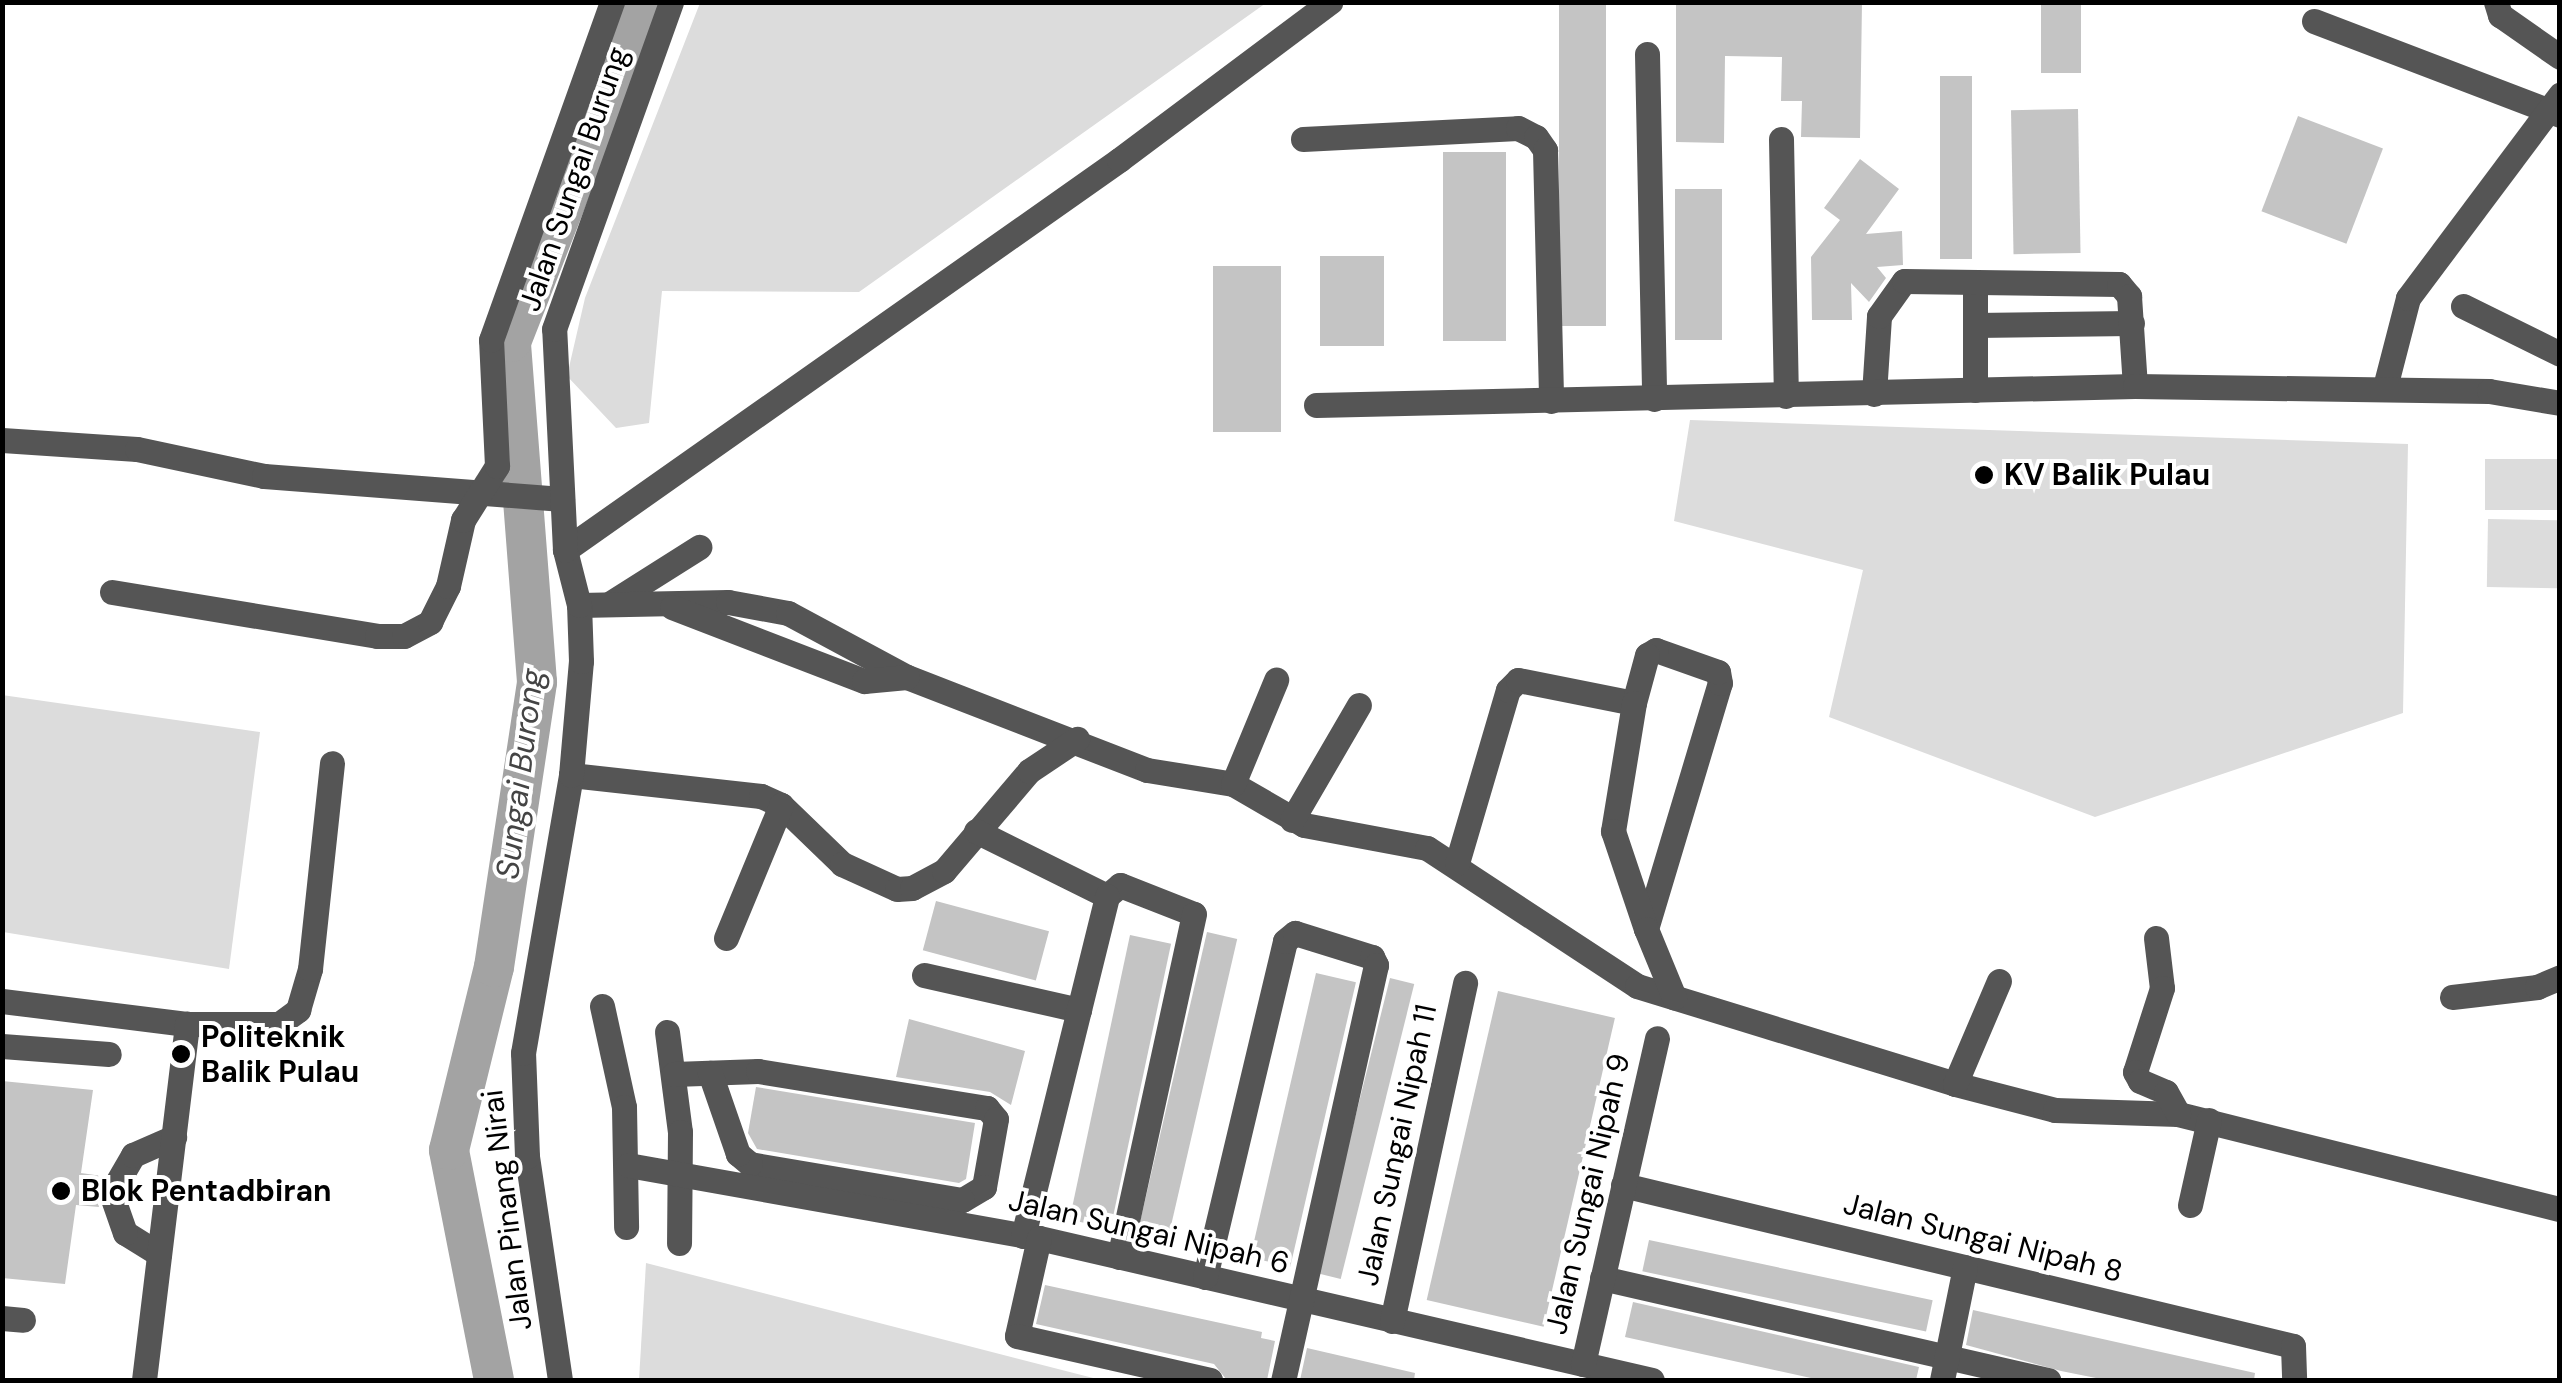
<!DOCTYPE html>
<html>
<head>
<meta charset="utf-8">
<style>
	body { margin:0 }
	#map { position:relative; width:2562px; height:1383px; overflow:hidden; background:#fff; font-family:"DM Sans",sans-serif }
	div>[style] { position:absolute }
	.green>* { inset:0; background:#dcdcdc; transform-origin:0 0 }
	.river>* { height:40px; margin:-20px; padding:0 20px; transform-origin:20px; border-radius:20px; background:#a3a3a3 }
	.building>* { inset:0; background:#c4c4c4; transform-origin:0 0 }
	.minor>* { height:25px; margin:-12.5px; padding:0 12.5px; transform-origin:12.5px; border-radius:12.5px; background:#555 }
	.dots>* { width:28px; height:28px; translate:-50% -50%; box-sizing:border-box; border:5px solid #fff; border-radius:50% }
	span { translate:-50% -50%; white-space:nowrap; text-align:center; line-height:1.15; -webkit-text-stroke:8px #fff; paint-order:stroke }
	.street-label { font-size:30px; color:#000 }
	.poi-label { font-size:30px; color:#000; font-weight:700 }
	.left { translate:0 -50%; text-align:left }
	.water-label { font-size:32px; color:#444; font-style:italic }
	.frame { position:absolute; inset:0; border:5px solid #000; pointer-events:none }
</style>
</head>
<body>
<div id="map">
	<div class="green">
		<i style="clip-path:polygon(700px 3px,1266px 3px,859px 292px,662px 291px,649px 423px,616px 428px,567px 376px,585px 298px)"></i>
		<i style="clip-path:polygon(1690px 420px,2408px 444px,2403px 713px,2095px 817px,1829px 717px,1863px 570px,1674px 521px)"></i>
		<i style="left:2485px;top:459px;width:74px;height:51px"></i>
		<i style="left:2488px;top:519px;width:71px;height:68px;rotate:1deg"></i>
		<i style="clip-path:polygon(2px 695px,260px 732px,229px 969px,3px 932px)"></i>
		<i style="clip-path:polygon(646px 1263px,1101px 1380px,639px 1380px)"></i>
	</div>
	<div class="river">
		<i style="left:494px;top:1380px;width:234px;rotate:-101.1deg"></i>
		<i style="left:449px;top:1150px;width:188px;rotate:-76.2deg"></i>
		<i style="left:494px;top:967px;width:288px;rotate:-81.4deg"></i>
		<i style="left:537px;top:682px;width:341px;rotate:-94.4deg"></i>
		<i style="left:511px;top:342px;width:365px;rotate:-68.6deg"></i>
	</div>
	<div class="building">
		<i style="left:1559px;top:2px;width:47px;height:324px"></i>
		<i style="clip-path:polygon(1676px 2px,1862px 2px,1860px 138px,1801px 137px,1802px 101px,1781px 101px,1782px 57px,1725px 56px,1724px 143px,1676px 142px)"></i>
		<i style="left:2041px;top:2px;width:40px;height:71px"></i>
		<i style="left:1940px;top:76px;width:32px;height:183px"></i>
		<i style="left:2078px;top:109px;width:144px;height:67px;rotate:89deg"></i>
		<i style="left:2298px;top:116px;width:91px;height:102px;rotate:21deg"></i>
		<i style="left:1443px;top:152px;width:63px;height:189px"></i>
		<i style="clip-path:polygon(1860px 159px,1899px 189px,1866px 234px,1902px 231px,1903px 265px,1877px 267px,1886px 278px,1869px 302px,1851px 283px,1852px 320px,1812px 320px,1811px 257px,1840px 220px,1824px 208px)"></i>
		<i style="left:1675px;top:189px;width:47px;height:151px"></i>
		<i style="left:1384px;top:256px;width:90px;height:64px;rotate:90deg"></i>
		<i style="left:1213px;top:266px;width:68px;height:166px"></i>
		<i style="left:936px;top:901px;width:117px;height:51px;rotate:15deg"></i>
		<i style="left:1207px;top:932px;width:31px;height:310px;rotate:13deg"></i>
		<i style="left:1130px;top:935px;width:42px;height:291px;rotate:12deg"></i>
		<i style="left:1316px;top:973px;width:41px;height:292px;rotate:13deg"></i>
		<i style="left:1390px;top:978px;width:25px;height:304px;rotate:14deg"></i>
		<i style="left:1498px;top:991px;width:120px;height:317px;rotate:13deg"></i>
		<i style="clip-path:polygon(909px 1019px,1025px 1051px,1011px 1105px,990px 1092px,896px 1077px)"></i>
		<i style="clip-path:polygon(2px 1081px,93px 1090px,81px 1173px,102px 1176px,95px 1191px,99px 1207px,76px 1205px,65px 1284px,2px 1278px)"></i>
		<i style="clip-path:polygon(756px 1087px,975px 1123px,966px 1179px,959px 1183px,757px 1149px,748px 1133px)"></i>
		<i style="left:1649px;top:1240px;width:290px;height:32px;rotate:12deg"></i>
		<i style="clip-path:polygon(1045px 1285px,1262px 1332px,1261px 1338px,1275px 1341px,1267px 1380px,1226px 1379px,1214px 1364px,1036px 1324px)"></i>
		<i style="clip-path:polygon(1633px 1302px,1919px 1367px,1916px 1380px,1820px 1380px,1625px 1337px)"></i>
		<i style="clip-path:polygon(1973px 1310px,2255px 1373px,2254px 1380px,2106px 1380px,2061px 1371px,1966px 1345px)"></i>
		<i style="clip-path:polygon(1307px 1348px,1415px 1373px,1414px 1380px,1300px 1380px)"></i>
	</div>
	<div class="minor">
		<i style="left:2496px;top:2px;width:14px;rotate:73deg"></i>
		<i style="left:2500px;top:15px;width:73px;rotate:35deg"></i>
		<i style="left:2314px;top:21px;width:263px;rotate:20.9deg"></i>
		<i style="left:1647px;top:54px;width:345px;rotate:88.8deg"></i>
		<i style="left:1303px;top:139px;width:215px;rotate:-2.9deg"></i>
		<i style="left:1518px;top:128px;width:20px;rotate:27deg"></i>
		<i style="left:1536px;top:137px;width:16px;rotate:55deg"></i>
		<i style="left:1545px;top:150px;width:251px;rotate:88.6deg"></i>
		<i style="left:1781px;top:139px;width:257px;rotate:88.9deg"></i>
		<i style="left:2463px;top:306px;width:108px;rotate:26.3deg"></i>
		<i style="left:1975px;top:325px;width:157px;rotate:-0.7deg"></i>
		<i style="left:2385px;top:387px;width:92px;rotate:-75.5deg"></i>
		<i style="left:2408px;top:298px;width:254px;rotate:-53.2deg"></i>
		<i style="left:1975px;top:390px;width:106px;rotate:-90deg"></i>
		<i style="left:1874px;top:394px;width:78px;rotate:-86.3deg"></i>
		<i style="left:1879px;top:316px;width:43px;rotate:-54.5deg"></i>
		<i style="left:1904px;top:281px;width:215px;rotate:0.8deg"></i>
		<i style="left:2119px;top:284px;width:16px;rotate:50deg"></i>
		<i style="left:2129px;top:296px;width:90px;rotate:86.2deg"></i>
		<i style="left:1316px;top:405px;width:819px;rotate:-1.33deg"></i>
		<i style="left:2135px;top:386px;width:354px;rotate:0.8deg"></i>
		<i style="left:2489px;top:391px;width:72px;rotate:9.6deg"></i>
		<i style="left:2px;top:440px;width:135px;rotate:3.8deg"></i>
		<i style="left:137px;top:449px;width:130px;rotate:12deg"></i>
		<i style="left:264px;top:476px;width:299px;rotate:4.4deg"></i>
		<i style="left:565px;top:550px;width:678px;rotate:-35.14deg"></i>
		<i style="left:1119px;top:160px;width:264px;rotate:-36.8deg"></i>
		<i style="left:112px;top:592px;width:269px;rotate:9.4deg"></i>
		<i style="left:377px;top:636px;width:27px"></i>
		<i style="left:404px;top:636px;width:30px;rotate:-28deg"></i>
		<i style="left:430px;top:622px;width:40px;rotate:-63.4deg"></i>
		<i style="left:448px;top:586px;width:68px;rotate:-77.2deg"></i>
		<i style="left:463px;top:520px;width:64px;rotate:-57.8deg"></i>
		<i style="left:497px;top:466px;width:126px;rotate:-92.7deg"></i>
		<i style="left:491px;top:340px;width:359px;rotate:-70.3deg"></i>
		<i style="left:609px;top:604px;width:107px;rotate:-32.3deg"></i>
		<i style="left:579px;top:605px;width:149px;rotate:-1.2deg"></i>
		<i style="left:728px;top:602px;width:61px;rotate:10.4deg"></i>
		<i style="left:788px;top:613px;width:135px;rotate:28.3deg"></i>
		<i style="left:907px;top:677px;width:257px;rotate:21.2deg"></i>
		<i style="left:1147px;top:770px;width:87px;rotate:9.2deg"></i>
		<i style="left:1233px;top:784px;width:82px;rotate:30deg"></i>
		<i style="left:1304px;top:825px;width:125px;rotate:10.6deg"></i>
		<i style="left:1427px;top:848px;width:251px;rotate:33.3deg"></i>
		<i style="left:1637px;top:986px;width:333px;rotate:17.1deg"></i>
		<i style="left:1955px;top:1084px;width:103px;rotate:14.6deg"></i>
		<i style="left:2055px;top:1110px;width:123px;rotate:1.9deg"></i>
		<i style="left:2178px;top:1114px;width:394px;rotate:14deg"></i>
		<i style="left:672px;top:607px;width:206px;rotate:21.1deg"></i>
		<i style="left:864px;top:681px;width:43px;rotate:-5.3deg"></i>
		<i style="left:571px;top:775px;width:191px;rotate:6.3deg"></i>
		<i style="left:761px;top:796px;width:22px;rotate:24deg"></i>
		<i style="left:781px;top:805px;width:85px;rotate:44deg"></i>
		<i style="left:842px;top:864px;width:60px;rotate:24.4deg"></i>
		<i style="left:897px;top:889px;width:15px;rotate:-4deg"></i>
		<i style="left:912px;top:888px;width:36px;rotate:-28deg"></i>
		<i style="left:944px;top:871px;width:131px;rotate:-49.6deg"></i>
		<i style="left:1029px;top:771px;width:58px;rotate:-33.7deg"></i>
		<i style="left:1233px;top:784px;width:113px;rotate:-67.5deg"></i>
		<i style="left:1292px;top:820px;width:133px;rotate:-59.8deg"></i>
		<i style="left:976px;top:831px;width:146px;rotate:26.4deg"></i>
		<i style="left:1457px;top:863px;width:180px;rotate:-73.6deg"></i>
		<i style="left:1508px;top:690px;width:14px;rotate:-45deg"></i>
		<i style="left:1518px;top:680px;width:118px;rotate:11.2deg"></i>
		<i style="left:1107px;top:896px;width:17px;rotate:-40deg"></i>
		<i style="left:1120px;top:885px;width:79px;rotate:21.4deg"></i>
		<i style="left:1194px;top:914px;width:351px;rotate:102.3deg"></i>
		<i style="left:1646px;top:929px;width:257px;rotate:-73.3deg"></i>
		<i style="left:1720px;top:683px;width:11px;rotate:-100deg"></i>
		<i style="left:1718px;top:672px;width:66px;rotate:-160.5deg"></i>
		<i style="left:1656px;top:650px;width:10px;rotate:151deg"></i>
		<i style="left:1647px;top:655px;width:50px;rotate:105.2deg"></i>
		<i style="left:1634px;top:703px;width:130px;rotate:99.3deg"></i>
		<i style="left:1613px;top:831px;width:103px;rotate:71.4deg"></i>
		<i style="left:1646px;top:929px;width:74px;rotate:67.6deg"></i>
		<i style="left:726px;top:938px;width:144px;rotate:-67.5deg"></i>
		<i style="left:2156px;top:938px;width:50px;rotate:83.2deg"></i>
		<i style="left:2162px;top:988px;width:88px;rotate:107.8deg"></i>
		<i style="left:2135px;top:1072px;width:10px;rotate:61deg"></i>
		<i style="left:2140px;top:1081px;width:28px;rotate:23deg"></i>
		<i style="left:2166px;top:1092px;width:25px;rotate:61deg"></i>
		<i style="left:924px;top:975px;width:159px;rotate:12.7deg"></i>
		<i style="left:2452px;top:997px;width:86px;rotate:-6.7deg"></i>
		<i style="left:2537px;top:987px;width:25px;rotate:-23deg"></i>
		<i style="left:2px;top:1001px;width:186px;rotate:7.1deg"></i>
		<i style="left:187px;top:1024px;width:92px"></i>
		<i style="left:279px;top:1024px;width:24px;rotate:-36deg"></i>
		<i style="left:298px;top:1010px;width:43px;rotate:-73.7deg"></i>
		<i style="left:310px;top:969px;width:207px;rotate:-83.9deg"></i>
		<i style="left:602px;top:1006px;width:103px;rotate:77.7deg"></i>
		<i style="left:624px;top:1107px;width:120px;rotate:89deg"></i>
		<i style="left:667px;top:1032px;width:101px;rotate:82.6deg"></i>
		<i style="left:680px;top:1132px;width:111px;rotate:90.5deg"></i>
		<i style="left:2px;top:1046px;width:107px;rotate:4.3deg"></i>
		<i style="left:674px;top:1074px;width:84px;rotate:-2deg"></i>
		<i style="left:758px;top:1071px;width:232px;rotate:9.2deg"></i>
		<i style="left:987px;top:1108px;width:14px;rotate:51deg"></i>
		<i style="left:996px;top:1119px;width:69px;rotate:100deg"></i>
		<i style="left:984px;top:1187px;width:26px;rotate:149deg"></i>
		<i style="left:962px;top:1200px;width:215px;rotate:-170.4deg"></i>
		<i style="left:750px;top:1164px;width:16px;rotate:-140deg"></i>
		<i style="left:738px;top:1154px;width:86px;rotate:-109.1deg"></i>
		<i style="left:1955px;top:1084px;width:112px;rotate:-66.9deg"></i>
		<i style="left:628px;top:1165px;width:417px;rotate:10.1deg"></i>
		<i style="left:1039px;top:1238px;width:629px;rotate:13.04deg"></i>
		<i style="left:1623px;top:1185px;width:689px;rotate:13.51deg"></i>
		<i style="left:2293px;top:1346px;width:34px;rotate:88deg"></i>
		<i style="left:2190px;top:1205px;width:87px;rotate:-77.4deg"></i>
		<i style="left:1023px;top:1236px;width:350px;rotate:-76.1deg"></i>
		<i style="left:1039px;top:1238px;width:100px;rotate:102.7deg"></i>
		<i style="left:1017px;top:1336px;width:198px;rotate:12.8deg"></i>
		<i style="left:159px;top:1254px;width:40px;rotate:-148deg"></i>
		<i style="left:125px;top:1233px;width:42px;rotate:-109.3deg"></i>
		<i style="left:111px;top:1193px;width:44px;rotate:-59.9deg"></i>
		<i style="left:133px;top:1155px;width:45px;rotate:-23.7deg"></i>
		<i style="left:1205px;top:1277px;width:345px;rotate:-76.6deg"></i>
		<i style="left:1285px;top:941px;width:13px;rotate:-39deg"></i>
		<i style="left:1295px;top:933px;width:81px;rotate:17.3deg"></i>
		<i style="left:1372px;top:957px;width:9px;rotate:63deg"></i>
		<i style="left:1376px;top:965px;width:425px;rotate:102.6deg"></i>
		<i style="left:1602px;top:1278px;width:458px;rotate:12.9deg"></i>
		<i style="left:2px;top:1318px;width:21px;rotate:5deg"></i>
		<i style="left:1392px;top:1321px;width:346px;rotate:-77.8deg"></i>
		<i style="left:1583px;top:1364px;width:334px;rotate:-77.2deg"></i>
		<i style="left:144px;top:1380px;width:359px;rotate:-83.1deg"></i>
		<i style="left:560px;top:1380px;width:226px;rotate:-98.4deg"></i>
		<i style="left:527px;top:1156px;width:103px;rotate:-92.2deg"></i>
		<i style="left:523px;top:1053px;width:282px;rotate:-80.2deg"></i>
		<i style="left:571px;top:775px;width:114px;rotate:-85deg"></i>
		<i style="left:581px;top:661px;width:56px;rotate:-92deg"></i>
		<i style="left:579px;top:605px;width:57px;rotate:-104.3deg"></i>
		<i style="left:565px;top:550px;width:221px;rotate:-92.8deg"></i>
		<i style="left:554px;top:329px;width:347px;rotate:-70.3deg"></i>
		<i style="left:1942px;top:1380px;width:115px;rotate:-78.5deg"></i>
	</div>
	<div class="dots">
		<i style="left:1984px;top:475px;background:#000"></i>
		<i style="left:181px;top:1054px;background:#000"></i>
		<i style="left:61px;top:1191px;background:#000"></i>
	</div>
	<div class="street-label">
		<span style="left:574px;top:179px;rotate:-71deg">Jalan Sungai Burung</span>
		<span style="left:1397px;top:1145px;rotate:-78deg">Jalan Sungai Nipah 11</span>
		<span style="left:1588px;top:1194px;rotate:-77deg">Jalan Sungai Nipah 9</span>
		<span style="left:507px;top:1210px;rotate:-97deg">Jalan Pinang Nirai</span>
		<span style="left:1149px;top:1232px;rotate:13deg">Jalan Sungai Nipah 6</span>
		<span style="left:1983px;top:1238px;rotate:14deg">Jalan Sungai Nipah 8</span>
	</div>
	<div class="poi-label">
		<span class="left" style="left:2004px;top:475px">KV Balik Pulau</span>
		<span class="left" style="left:201px;top:1054px">Politeknik<br>Balik Pulau</span>
		<span class="left" style="left:81px;top:1191px">Blok Pentadbiran</span>
	</div>
	<div class="water-label">
		<span style="left:520px;top:774px;rotate:-83deg">Sungai Burong</span>
	</div>
	<div class="frame"></div>
</div>
</body>
</html>
